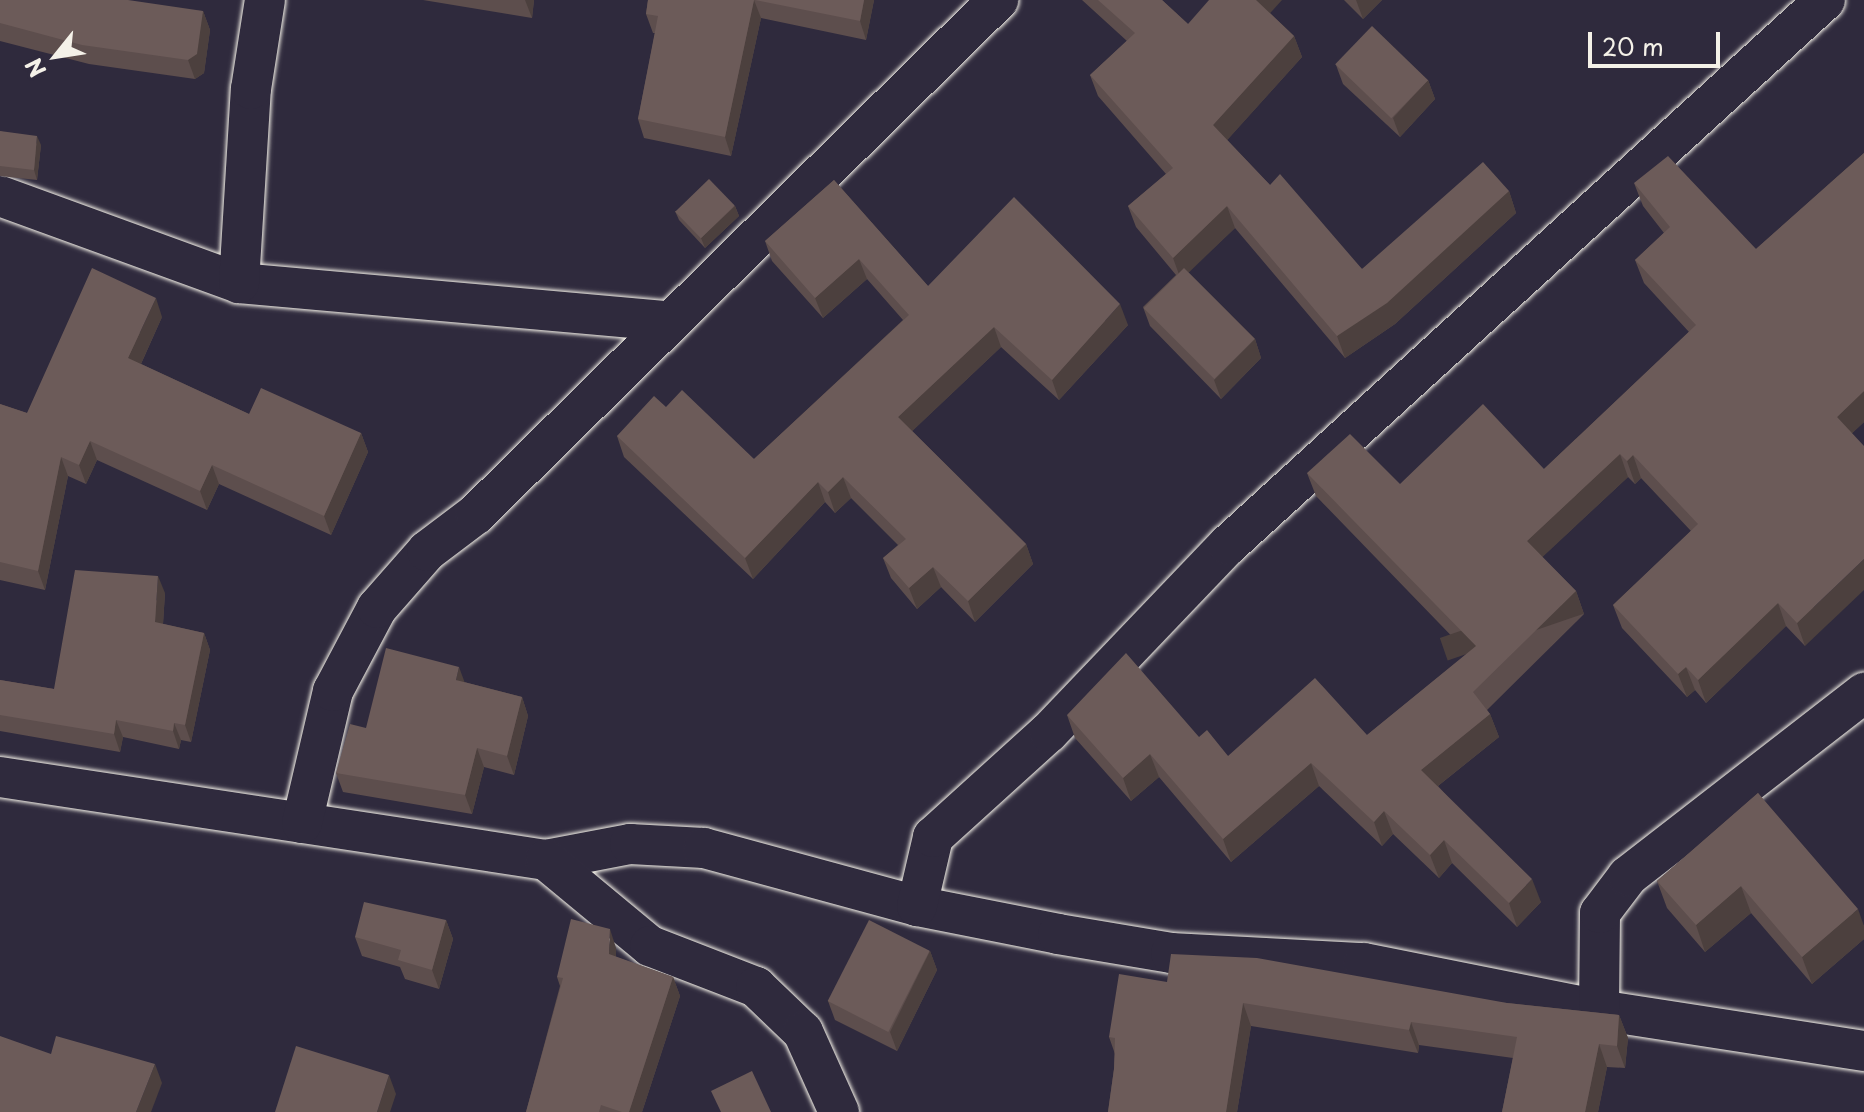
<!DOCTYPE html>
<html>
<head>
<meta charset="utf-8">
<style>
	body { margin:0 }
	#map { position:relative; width:1864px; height:1112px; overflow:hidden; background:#2f2a3d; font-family:"Playpen Sans",sans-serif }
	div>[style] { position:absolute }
	.roads { filter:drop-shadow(0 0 2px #f4f1e8) drop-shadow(0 0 2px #f4f1e8) }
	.street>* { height:40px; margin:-20px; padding:0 20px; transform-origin:20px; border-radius:20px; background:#2f2a3d }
	.wall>* { inset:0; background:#5d4e4d }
	.shaded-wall>* { inset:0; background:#4c403e; transform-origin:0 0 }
	.building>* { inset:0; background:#6c5b59; transform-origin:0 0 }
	span { translate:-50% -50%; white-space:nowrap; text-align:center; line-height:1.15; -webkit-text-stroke:7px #2f2a3d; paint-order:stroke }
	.north { position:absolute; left:16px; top:16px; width:80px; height:80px; -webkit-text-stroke:6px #2f2a3d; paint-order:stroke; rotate:240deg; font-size:22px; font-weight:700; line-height:32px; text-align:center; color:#f4f1e8 }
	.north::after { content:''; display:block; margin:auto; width:28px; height:36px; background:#f4f1e8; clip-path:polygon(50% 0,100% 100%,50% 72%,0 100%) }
	.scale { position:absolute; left:1588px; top:32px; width:132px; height:36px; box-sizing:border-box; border:4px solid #f4f1e8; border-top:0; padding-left:10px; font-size:24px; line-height:28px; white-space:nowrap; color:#f4f1e8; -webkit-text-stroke:6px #2f2a3d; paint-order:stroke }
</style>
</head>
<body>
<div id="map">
	<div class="roads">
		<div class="street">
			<i style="left:0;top:196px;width:254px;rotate:20deg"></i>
			<i style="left:239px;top:283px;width:429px;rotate:5.1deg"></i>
			<i style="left:239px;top:283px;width:194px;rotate:-86.5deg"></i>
			<i style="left:251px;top:89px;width:90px;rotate:-81.1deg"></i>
			<i style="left:0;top:777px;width:552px;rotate:8.64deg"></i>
			<i style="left:546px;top:860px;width:86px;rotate:-10.8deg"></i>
			<i style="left:630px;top:844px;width:74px;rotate:3.1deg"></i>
			<i style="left:704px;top:848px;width:221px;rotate:15.2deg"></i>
			<i style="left:917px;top:906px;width:144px;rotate:11.2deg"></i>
			<i style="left:1058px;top:934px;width:115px;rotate:9.5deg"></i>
			<i style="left:1171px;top:953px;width:193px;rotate:3deg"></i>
			<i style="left:1364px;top:963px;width:240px;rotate:11.3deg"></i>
			<i style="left:1599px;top:1010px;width:268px;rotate:8.8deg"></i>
			<i style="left:302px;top:823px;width:136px;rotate:-76.8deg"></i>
			<i style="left:333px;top:691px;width:94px;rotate:-62.1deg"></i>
			<i style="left:377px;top:608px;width:76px;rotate:-48.7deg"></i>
			<i style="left:427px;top:551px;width:61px;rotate:-37.1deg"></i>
			<i style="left:476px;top:514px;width:733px;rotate:-44.56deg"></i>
			<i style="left:546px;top:860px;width:135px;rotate:39.6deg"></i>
			<i style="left:650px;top:946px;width:114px;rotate:21.1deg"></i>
			<i style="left:756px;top:987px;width:65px;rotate:43.8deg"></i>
			<i style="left:803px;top:1032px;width:88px;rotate:65.8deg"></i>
			<i style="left:917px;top:906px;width:71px;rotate:-76.9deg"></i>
			<i style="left:933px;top:837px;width:156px;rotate:-42.2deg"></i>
			<i style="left:1049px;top:732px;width:259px;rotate:-46.3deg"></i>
			<i style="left:1228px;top:545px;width:808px;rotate:-42.39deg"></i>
			<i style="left:1599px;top:1010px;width:97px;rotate:-89.4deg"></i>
			<i style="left:1600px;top:913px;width:46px;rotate:-52.9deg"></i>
			<i style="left:1628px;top:876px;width:299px;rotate:-37.8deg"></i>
		</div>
	</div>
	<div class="wall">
		<i style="clip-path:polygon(0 0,203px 11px,210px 30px,204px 73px,195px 79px,89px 64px,0 41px)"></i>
		<i style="clip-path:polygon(423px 0,534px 0,532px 18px)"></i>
		<i style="clip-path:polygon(648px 0,874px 0,866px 40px,761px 18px,731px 156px,644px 138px,638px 119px,655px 33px,653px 33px,646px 14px)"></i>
		<i style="clip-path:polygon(1082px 0,1162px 0,1188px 24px,1270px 13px,1294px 36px,1302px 57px,1227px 140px,1270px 185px,1362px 269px,1509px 191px,1516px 213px,1395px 324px,1345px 358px,1235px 228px,1188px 272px,1255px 339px,1261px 358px,1221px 399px,1150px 326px,1143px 307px,1176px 275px,1136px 227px,1128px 206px,1166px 174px,1098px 96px,1090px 75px,1127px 41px)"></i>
		<i style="clip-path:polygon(1344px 0,1382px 0,1363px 19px)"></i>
		<i style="clip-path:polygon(1336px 65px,1428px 80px,1435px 99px,1400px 137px,1343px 84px)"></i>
		<i style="clip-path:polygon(0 131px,41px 145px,37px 180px,0 176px)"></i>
		<i style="clip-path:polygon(1864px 153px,1864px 422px,1852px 433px,1805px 646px,1786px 626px,1706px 703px,1695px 690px,1687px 697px,1622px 628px,1613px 605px,1691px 531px,1641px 478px,1635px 484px,1628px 477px,1542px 557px,1576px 591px,1584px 614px,1487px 710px,1490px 714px,1499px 737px,1438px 786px,1541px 902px,1517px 927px,1452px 863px,1439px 878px,1393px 834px,1382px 846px,1319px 786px,1231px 862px,1159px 777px,1131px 801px,1075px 738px,1067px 715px,1199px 737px,1228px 756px,1367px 735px,1468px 653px,1316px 496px,1307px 473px,1400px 484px,1544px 469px,1689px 332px,1644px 283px,1635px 260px,1664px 233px,1643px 206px,1634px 183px,1756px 249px)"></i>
		<i style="clip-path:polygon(834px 180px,928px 286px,1128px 325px,1059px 400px,1001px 347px,912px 431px,1026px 544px,1033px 564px,975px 622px,941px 587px,917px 609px,891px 578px,883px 558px,898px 545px,851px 498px,835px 513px,825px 502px,753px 579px,624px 457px,617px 436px,666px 407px,754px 459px,903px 320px,867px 279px,823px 318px,772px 261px,765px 241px)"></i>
		<i style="clip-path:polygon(735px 206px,739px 216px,705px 248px,679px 220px,675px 211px)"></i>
		<i style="clip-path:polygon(162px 317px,141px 364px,249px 414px,361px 433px,368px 452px,331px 535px,219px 484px,207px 510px,97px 460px,86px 484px,68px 476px,45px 590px,0 580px,0 404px,27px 413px)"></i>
		<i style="clip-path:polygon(165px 593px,163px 624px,204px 633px,210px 650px,191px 742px,181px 740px,179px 749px,123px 737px,120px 752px,0 731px,0 680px,54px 689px)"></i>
		<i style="clip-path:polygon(464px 682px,522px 697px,528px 716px,514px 775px,484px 767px,472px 814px,343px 792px,336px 773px,366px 728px)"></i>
		<i style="clip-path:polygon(1758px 793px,1864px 926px,1864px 939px,1812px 984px,1751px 913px,1705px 952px,1667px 908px,1657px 881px)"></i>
		<i style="clip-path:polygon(446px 920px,453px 939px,439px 989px,405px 979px,400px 967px,362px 956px,355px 937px)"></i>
		<i style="clip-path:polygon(616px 948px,616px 957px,673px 977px,680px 996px,642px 1112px,526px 1112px,560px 986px,557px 977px)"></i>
		<i style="clip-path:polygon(930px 951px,937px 970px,897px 1051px,835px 1020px,828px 1001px)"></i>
		<i style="clip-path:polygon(1167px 982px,1507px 1003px,1619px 1015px,1628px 1038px,1625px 1068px,1607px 1067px,1598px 1112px,1502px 1112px,1513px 1058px,1419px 1045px,1418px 1053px,1251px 1026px,1237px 1112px,1108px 1112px,1114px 1069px,1115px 1054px,1109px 1037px)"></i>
	</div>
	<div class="shaded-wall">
		<i style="clip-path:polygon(525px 0,534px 0,532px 18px)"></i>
		<i style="clip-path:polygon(754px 0,761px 18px,731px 156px,725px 137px)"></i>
		<i style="clip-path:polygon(864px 0,874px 0,866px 40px,860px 21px)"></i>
		<i style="clip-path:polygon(1255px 0,1282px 0,1263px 21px)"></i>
		<i style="clip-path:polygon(1356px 0,1382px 0,1363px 19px)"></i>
		<i style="clip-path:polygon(203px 11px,210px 30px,204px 73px,195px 79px,188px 60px)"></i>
		<i style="clip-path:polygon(1294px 36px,1302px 57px,1221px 147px,1213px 125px)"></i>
		<i style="clip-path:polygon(1428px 80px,1435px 99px,1400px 137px,1393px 118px)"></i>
		<i style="clip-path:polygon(37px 136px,41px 145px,37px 180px,34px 170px)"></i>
		<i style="clip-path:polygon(1509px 191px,1516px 213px,1395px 324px,1345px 358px,1337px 336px)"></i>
		<i style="clip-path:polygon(735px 206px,739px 216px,705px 248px,701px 238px)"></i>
		<i style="clip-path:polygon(1227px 206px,1235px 228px,1181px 280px,1173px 258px)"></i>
		<i style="clip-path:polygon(859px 259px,867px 279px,823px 318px,815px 298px)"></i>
		<i style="clip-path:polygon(156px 298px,162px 317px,135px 377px,128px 358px)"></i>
		<i style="clip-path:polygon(1120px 304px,1128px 325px,1059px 400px,1052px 380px)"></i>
		<i style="clip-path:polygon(994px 327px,1001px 347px,906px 437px,898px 417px)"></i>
		<i style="clip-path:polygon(1255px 339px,1261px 358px,1221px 399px,1214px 380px)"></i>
		<i style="clip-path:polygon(1864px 391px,1864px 422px,1845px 440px,1837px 417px)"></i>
		<i style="clip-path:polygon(361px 433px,368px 452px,331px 535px,324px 516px)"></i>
		<i style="clip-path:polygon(90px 441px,97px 460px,86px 484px,79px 465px)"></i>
		<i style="clip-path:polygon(1620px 454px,1628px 477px,1535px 564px,1527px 541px)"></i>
		<i style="clip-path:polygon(1633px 455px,1641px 478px,1635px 484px,1627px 461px)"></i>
		<i style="clip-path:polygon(61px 457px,68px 476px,45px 590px,38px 571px)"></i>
		<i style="clip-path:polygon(212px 465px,219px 484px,207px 510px,200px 491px)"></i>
		<i style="clip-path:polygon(843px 477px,851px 498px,835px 513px,828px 492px)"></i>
		<i style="clip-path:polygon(818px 482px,825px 502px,753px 579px,745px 558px)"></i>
		<i style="clip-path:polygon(1026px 544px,1033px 564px,975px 622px,968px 601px)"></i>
		<i style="clip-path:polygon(1864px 559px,1864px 590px,1805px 646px,1797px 623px)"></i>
		<i style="clip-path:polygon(933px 567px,941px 587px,917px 609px,909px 588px)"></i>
		<i style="clip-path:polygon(158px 576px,165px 593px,162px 639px,155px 622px)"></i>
		<i style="left:1576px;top:591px;width:24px;height:144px;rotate:71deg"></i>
		<i style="clip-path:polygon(1778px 603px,1786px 626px,1706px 703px,1698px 680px)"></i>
		<i style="clip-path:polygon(204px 633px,210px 650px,191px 742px,185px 725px)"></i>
		<i style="clip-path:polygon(459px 667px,466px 686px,456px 680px)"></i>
		<i style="clip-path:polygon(1686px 667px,1695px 690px,1687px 697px,1678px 674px)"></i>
		<i style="clip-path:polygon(522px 697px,528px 716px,514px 775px,507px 756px)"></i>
		<i style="clip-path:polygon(1490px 714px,1499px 737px,1429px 793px,1421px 770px)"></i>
		<i style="clip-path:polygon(116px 720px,123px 737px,120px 752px,114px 734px)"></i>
		<i style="clip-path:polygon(174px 723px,181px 740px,179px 749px,173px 731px)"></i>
		<i style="clip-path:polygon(477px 748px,484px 767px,472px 814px,465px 795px)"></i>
		<i style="clip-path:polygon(1150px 754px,1159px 777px,1131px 801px,1123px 778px)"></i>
		<i style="clip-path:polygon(1311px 763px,1319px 786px,1231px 862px,1223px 839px)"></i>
		<i style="clip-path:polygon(1384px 811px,1393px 834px,1382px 846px,1374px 822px)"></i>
		<i style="clip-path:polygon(1444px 840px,1452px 863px,1439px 878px,1430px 855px)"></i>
		<i style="clip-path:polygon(1532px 879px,1541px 902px,1517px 927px,1509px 903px)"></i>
		<i style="clip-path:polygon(1741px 886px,1751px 913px,1705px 952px,1696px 925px)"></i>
		<i style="clip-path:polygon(1858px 909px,1864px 926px,1864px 939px,1812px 984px,1802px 957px)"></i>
		<i style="clip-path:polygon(446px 920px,453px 939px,439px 989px,432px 970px)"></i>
		<i style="clip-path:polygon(610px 929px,616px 948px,616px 973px,609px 954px)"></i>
		<i style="clip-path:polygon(930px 951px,937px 970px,897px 1051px,890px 1032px)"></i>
		<i style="clip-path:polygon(673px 977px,680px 996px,642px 1112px,629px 1112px)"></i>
		<i style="clip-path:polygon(1243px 1003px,1251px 1026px,1237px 1112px,1226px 1112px)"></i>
		<i style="clip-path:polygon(1619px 1015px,1628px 1038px,1625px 1068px,1617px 1046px)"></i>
		<i style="clip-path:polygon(1411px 1022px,1419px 1045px,1418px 1053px,1409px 1030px)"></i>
		<i style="clip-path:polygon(1599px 1044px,1607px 1067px,1598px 1112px,1585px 1112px)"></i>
		<i style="clip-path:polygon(155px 1064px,162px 1083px,151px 1112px,136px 1112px)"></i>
		<i style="clip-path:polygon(389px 1075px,396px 1094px,390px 1112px,377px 1112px)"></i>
	</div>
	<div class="building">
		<i style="clip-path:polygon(0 0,128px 0,203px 11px,197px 54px,188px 60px,82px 45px,0 23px)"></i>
		<i style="clip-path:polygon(648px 0,754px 0,725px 137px,638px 119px,658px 16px,646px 14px)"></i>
		<i style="clip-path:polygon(755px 0,864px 0,860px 21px)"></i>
		<i style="clip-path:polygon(1098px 0,1162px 0,1188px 24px,1209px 0,1256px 0,1294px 36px,1213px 125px,1270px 185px,1280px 174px,1362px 269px,1483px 162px,1509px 191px,1387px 303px,1337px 336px,1227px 206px,1173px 258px,1128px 206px,1173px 168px,1090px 75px,1135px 33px)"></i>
		<i style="left:1372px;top:26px;width:78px;height:53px;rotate:44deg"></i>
		<i style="clip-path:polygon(0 131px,37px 136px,34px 170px,0 166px)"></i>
		<i style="clip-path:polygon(1864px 153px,1864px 391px,1837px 417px,1864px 446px,1864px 559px,1797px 623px,1778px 603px,1698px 680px,1686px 667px,1678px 674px,1613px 605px,1698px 524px,1633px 455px,1627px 461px,1620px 454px,1527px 541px,1576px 591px,1473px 692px,1490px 714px,1421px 770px,1532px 879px,1509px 903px,1444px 840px,1430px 855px,1384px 811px,1374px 822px,1311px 763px,1223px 839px,1150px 754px,1123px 778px,1067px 715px,1126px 653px,1199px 737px,1207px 730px,1228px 756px,1315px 678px,1367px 735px,1476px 646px,1307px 473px,1350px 434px,1400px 484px,1483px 404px,1544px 469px,1696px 325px,1635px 260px,1670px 227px,1634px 183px,1668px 156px,1756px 249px)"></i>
		<i style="left:709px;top:179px;width:37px;height:47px;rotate:46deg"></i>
		<i style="clip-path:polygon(834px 180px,928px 286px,1014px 197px,1120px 304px,1052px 380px,994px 327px,898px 417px,1026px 544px,968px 601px,933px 567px,909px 588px,883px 558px,906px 539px,843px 477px,828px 492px,818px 482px,745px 558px,617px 436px,654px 396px,666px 407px,682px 390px,754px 459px,909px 315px,859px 259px,815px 298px,765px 241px)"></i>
		<i style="clip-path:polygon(92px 268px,156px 298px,128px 358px,249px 414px,261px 388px,361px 433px,324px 516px,212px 465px,200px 491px,90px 441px,79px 465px,61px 457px,38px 571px,0 562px,0 404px,27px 413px)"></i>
		<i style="left:1184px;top:268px;width:100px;height:57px;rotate:45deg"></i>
		<i style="clip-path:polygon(75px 570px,158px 576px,155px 622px,204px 633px,185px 725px,174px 723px,173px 731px,116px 720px,114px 734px,0 715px,0 680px,54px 689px)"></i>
		<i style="clip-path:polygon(386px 648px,459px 667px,456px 680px,522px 697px,507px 756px,477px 748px,465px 795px,336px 773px,350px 724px,366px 728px)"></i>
		<i style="clip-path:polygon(1758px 793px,1858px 909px,1802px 957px,1741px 886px,1696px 925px,1657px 881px)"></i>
		<i style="clip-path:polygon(364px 902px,446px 920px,432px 970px,398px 960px,401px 950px,355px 937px)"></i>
		<i style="clip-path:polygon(571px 919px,610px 929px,609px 954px,673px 977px,629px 1112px,622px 1112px,601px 1105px,599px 1112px,526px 1112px,563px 978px,557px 977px)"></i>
		<i style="left:869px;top:920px;width:68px;height:91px;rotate:27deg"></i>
		<i style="clip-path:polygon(1171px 954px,1257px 958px,1507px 1003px,1619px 1015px,1617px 1046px,1599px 1044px,1585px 1112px,1502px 1112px,1517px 1037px,1411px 1022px,1409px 1030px,1243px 1003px,1226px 1112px,1108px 1112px,1114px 1069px,1115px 1038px,1109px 1037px,1119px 974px,1167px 982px)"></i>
		<i style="clip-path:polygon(0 1036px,51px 1054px,56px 1036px,155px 1064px,136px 1112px,0 1112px)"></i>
		<i style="clip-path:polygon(296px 1046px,389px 1075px,377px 1112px,275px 1112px)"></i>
		<i style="clip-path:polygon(752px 1071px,771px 1112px,721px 1112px,711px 1091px)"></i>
	</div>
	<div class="north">N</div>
	<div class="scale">20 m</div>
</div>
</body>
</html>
